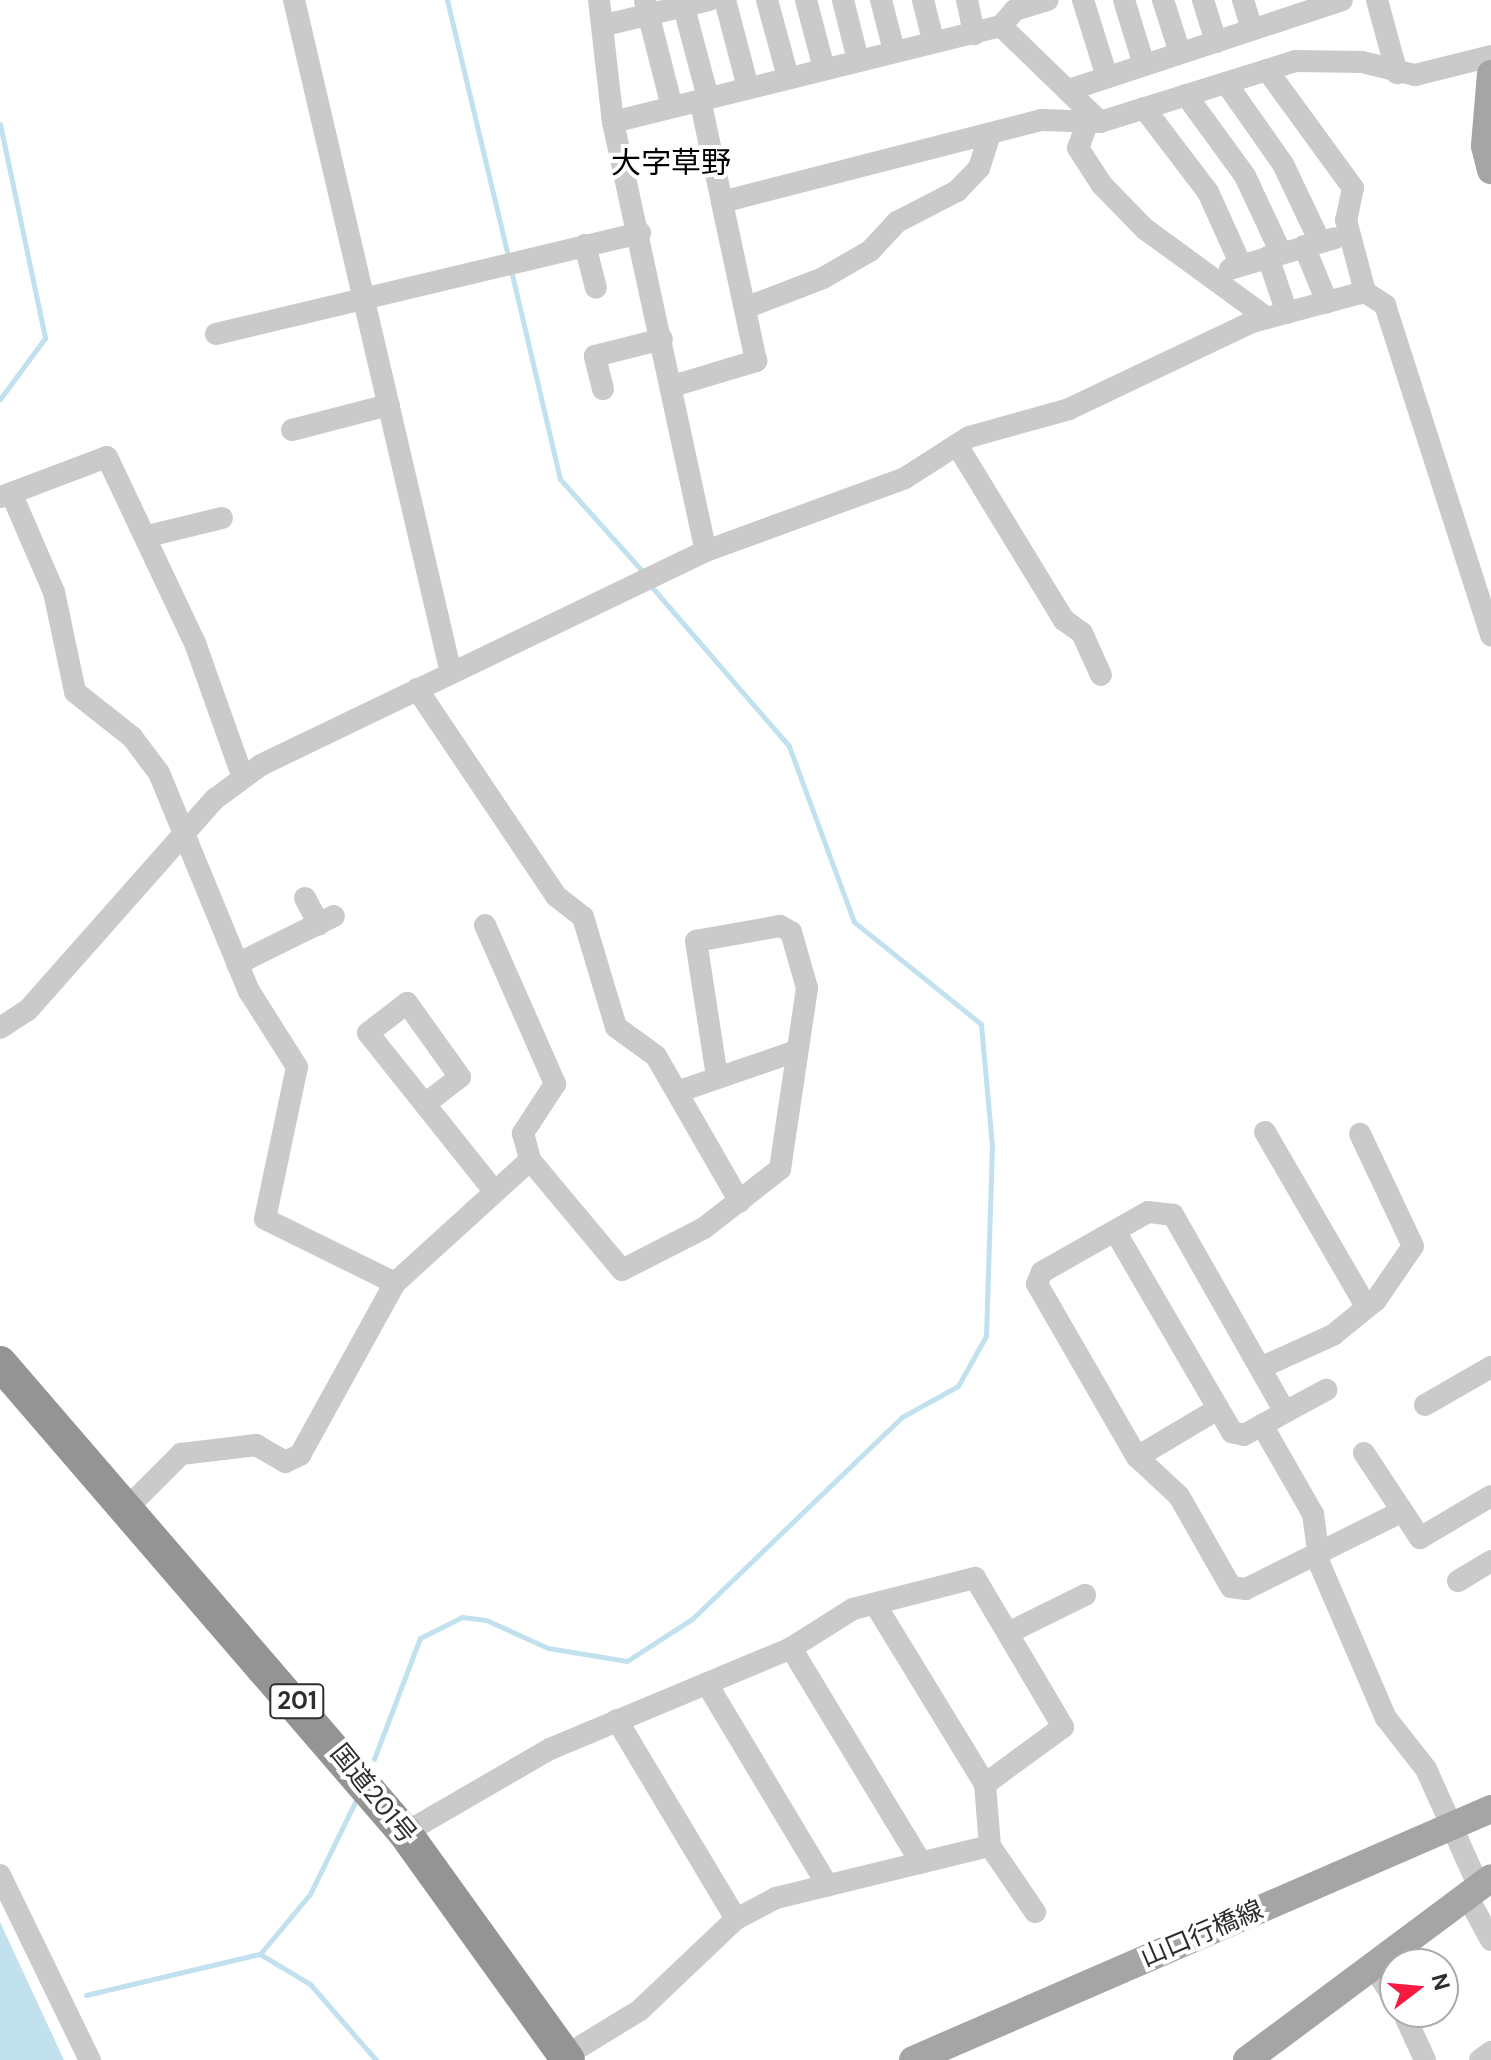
<!DOCTYPE html>
<html>
<head>
<meta charset="utf-8">
<style>
	body { margin:0 }
	#map { position:relative; width:1491px; height:2060px; overflow:hidden; background:#fff; font-family:"DM Sans","Noto Sans JP",sans-serif }
	div>[style] { position:absolute }
	.water>* { inset:0; background:#c2e1ee }
	.stream>* { height:5px; margin:-2.5px; padding:0 2.5px; transform-origin:2.5px; border-radius:2.5px; background:#c2e1ee }
	.minor>* { height:22px; margin:-11px; padding:0 11px; transform-origin:11px; border-radius:11px; background:#cacaca }
	.major>* { height:28px; margin:-14px; padding:0 14px; transform-origin:14px; border-radius:14px; background:#a5a5a5 }
	.highway>* { height:34px; margin:-17px; padding:0 17px; transform-origin:17px; border-radius:17px; background:#949494 }
	span { translate:-50% -50%; white-space:nowrap; text-align:center; line-height:1.15; -webkit-text-stroke:8px #fff; paint-order:stroke }
	.shield-label span { padding:2px 6px; background:#fff; border:2px solid; border-radius:6px; -webkit-text-stroke-width:0 }
	.shield-label { font-size:24px; color:#2d2d2d; font-weight:700 }
	.street-label { font-size:26px; color:#2d2d2d }
	.quarter-label { font-size:30px; color:#000 }
	.north { position:absolute; left:1379px; top:1948px; width:80px; height:80px; box-sizing:border-box; background:#fff; border:2px solid #ababab; border-radius:50%; rotate:74deg; font-size:22px; font-weight:700; line-height:32px; text-align:center; color:#2d2d2d }
	.north::after { content:''; display:block; margin:auto; width:28px; height:36px; background:#f71b41; clip-path:polygon(50% 0,100% 100%,50% 72%,0 100%) }
</style>
</head>
<body>
<div id="map">
	<div class="water">
		<i style="clip-path:polygon(0 1922px,64px 2060px,0 2060px)"></i>
	</div>
	<div class="stream">
		<i style="left:447px;top:0;width:267px;rotate:76.6deg"></i>
		<i style="left:0;top:124px;width:219px;rotate:78.1deg"></i>
		<i style="left:45px;top:338px;width:76px;rotate:126.4deg"></i>
		<i style="left:511px;top:270px;width:215px;rotate:76.8deg"></i>
		<i style="left:560px;top:479px;width:126px;rotate:48.2deg"></i>
		<i style="left:374px;top:1759px;width:129px;rotate:-69.2deg"></i>
		<i style="left:420px;top:1638px;width:47px;rotate:-26.6deg"></i>
		<i style="left:462px;top:1617px;width:24px;rotate:7deg"></i>
		<i style="left:486px;top:1620px;width:68px;rotate:24.3deg"></i>
		<i style="left:548px;top:1648px;width:80px;rotate:9.3deg"></i>
		<i style="left:627px;top:1661px;width:77px;rotate:-32.9deg"></i>
		<i style="left:692px;top:1619px;width:291px;rotate:-43.9deg"></i>
		<i style="left:902px;top:1417px;width:64px;rotate:-29deg"></i>
		<i style="left:958px;top:1386px;width:57px;rotate:-60.8deg"></i>
		<i style="left:986px;top:1336px;width:190px;rotate:-88.2deg"></i>
		<i style="left:992px;top:1146px;width:122px;rotate:-95.2deg"></i>
		<i style="left:981px;top:1024px;width:163px;rotate:-141.2deg"></i>
		<i style="left:854px;top:922px;width:188px;rotate:-110.3deg"></i>
		<i style="left:789px;top:746px;width:214px;rotate:-130.8deg"></i>
		<i style="left:260px;top:1954px;width:58px;rotate:31deg"></i>
		<i style="left:310px;top:1984px;width:101px;rotate:49deg"></i>
		<i style="left:86px;top:1995px;width:179px;rotate:-13.3deg"></i>
		<i style="left:260px;top:1954px;width:78px;rotate:-50.2deg"></i>
		<i style="left:310px;top:1894px;width:109px;rotate:-63.9deg"></i>
	</div>
	<div class="minor">
		<i style="left:294px;top:0;width:691px;rotate:76.87deg"></i>
		<i style="left:599px;top:0;width:123px;rotate:83.5deg"></i>
		<i style="left:613px;top:122px;width:439px;rotate:77.8deg"></i>
		<i style="left:682px;top:0;width:93px;rotate:75.1deg"></i>
		<i style="left:725px;top:0;width:83px;rotate:75.3deg"></i>
		<i style="left:767px;top:0;width:73px;rotate:74.8deg"></i>
		<i style="left:806px;top:0;width:63px;rotate:75.3deg"></i>
		<i style="left:843px;top:0;width:54px;rotate:76deg"></i>
		<i style="left:881px;top:0;width:44px;rotate:75.7deg"></i>
		<i style="left:923px;top:0;width:34px;rotate:76deg"></i>
		<i style="left:967px;top:0;width:35px;rotate:78deg"></i>
		<i style="left:1083px;top:0;width:81px;rotate:72.7deg"></i>
		<i style="left:1124px;top:0;width:68px;rotate:72.9deg"></i>
		<i style="left:1163px;top:0;width:56px;rotate:72.2deg"></i>
		<i style="left:1203px;top:0;width:44px;rotate:72.8deg"></i>
		<i style="left:1243px;top:0;width:31px;rotate:73deg"></i>
		<i style="left:1377px;top:0;width:76px;rotate:74.7deg"></i>
		<i style="left:645px;top:1px;width:101px;rotate:75.7deg"></i>
		<i style="left:605px;top:25px;width:107px;rotate:-13.5deg"></i>
		<i style="left:1001px;top:26px;width:21px;rotate:-49deg"></i>
		<i style="left:1015px;top:10px;width:34px;rotate:-17deg"></i>
		<i style="left:1267px;top:70px;width:146px;rotate:53.9deg"></i>
		<i style="left:1353px;top:188px;width:33px;rotate:102deg"></i>
		<i style="left:1346px;top:220px;width:74px;rotate:75.2deg"></i>
		<i style="left:1365px;top:292px;width:24px;rotate:33deg"></i>
		<i style="left:1385px;top:305px;width:347px;rotate:72.2deg"></i>
		<i style="left:1226px;top:83px;width:99px;rotate:54.9deg"></i>
		<i style="left:1283px;top:164px;width:86px;rotate:64.6deg"></i>
		<i style="left:1072px;top:89px;width:284px;rotate:-18.2deg"></i>
		<i style="left:1186px;top:95px;width:100px;rotate:53.9deg"></i>
		<i style="left:1245px;top:176px;width:85px;rotate:64.9deg"></i>
		<i style="left:701px;top:104px;width:100px;rotate:77.9deg"></i>
		<i style="left:722px;top:202px;width:330px;rotate:-14.4deg"></i>
		<i style="left:1042px;top:120px;width:58px;rotate:2deg"></i>
		<i style="left:1100px;top:122px;width:205px;rotate:-17.3deg"></i>
		<i style="left:1296px;top:61px;width:66px;rotate:0.9deg"></i>
		<i style="left:1362px;top:62px;width:55px;rotate:13.8deg"></i>
		<i style="left:1415px;top:75px;width:78px;rotate:-14deg"></i>
		<i style="left:1144px;top:108px;width:106px;rotate:52.7deg"></i>
		<i style="left:1208px;top:192px;width:80px;rotate:65.7deg"></i>
		<i style="left:1088px;top:121px;width:29px;rotate:110deg"></i>
		<i style="left:1078px;top:148px;width:44px;rotate:57deg"></i>
		<i style="left:1102px;top:185px;width:62px;rotate:45.7deg"></i>
		<i style="left:1145px;top:229px;width:151px;rotate:36.1deg"></i>
		<i style="left:613px;top:122px;width:400px;rotate:-13.9deg"></i>
		<i style="left:1001px;top:26px;width:138px;rotate:44.1deg"></i>
		<i style="left:585px;top:245px;width:44px;rotate:75.7deg"></i>
		<i style="left:1304px;top:246px;width:61px;rotate:67.7deg"></i>
		<i style="left:1268px;top:257px;width:59px;rotate:71.3deg"></i>
		<i style="left:1230px;top:269px;width:109px;rotate:-16.4deg"></i>
		<i style="left:745px;top:308px;width:84px;rotate:-21deg"></i>
		<i style="left:823px;top:278px;width:54px;rotate:-29.9deg"></i>
		<i style="left:870px;top:251px;width:40px;rotate:-47deg"></i>
		<i style="left:897px;top:222px;width:68px;rotate:-27.3deg"></i>
		<i style="left:957px;top:191px;width:32px;rotate:-46deg"></i>
		<i style="left:979px;top:168px;width:36px;rotate:-72deg"></i>
		<i style="left:216px;top:334px;width:436px;rotate:-13.4deg"></i>
		<i style="left:676px;top:385px;width:84px;rotate:-16.7deg"></i>
		<i style="left:756px;top:361px;width:163px;rotate:-102.1deg"></i>
		<i style="left:603px;top:389px;width:34px;rotate:-104deg"></i>
		<i style="left:595px;top:356px;width:69px;rotate:-14.2deg"></i>
		<i style="left:292px;top:430px;width:100px;rotate:-14.5deg"></i>
		<i style="left:957px;top:445px;width:205px;rotate:58.6deg"></i>
		<i style="left:1064px;top:620px;width:22px;rotate:36deg"></i>
		<i style="left:1082px;top:633px;width:46px;rotate:65.7deg"></i>
		<i style="left:12px;top:495px;width:106px;rotate:66.6deg"></i>
		<i style="left:54px;top:592px;width:102px;rotate:78.1deg"></i>
		<i style="left:75px;top:692px;width:73px;rotate:38.3deg"></i>
		<i style="left:132px;top:737px;width:45px;rotate:53.1deg"></i>
		<i style="left:159px;top:773px;width:236px;rotate:67.6deg"></i>
		<i style="left:249px;top:991px;width:90px;rotate:57.7deg"></i>
		<i style="left:297px;top:1067px;width:155px;rotate:101.9deg"></i>
		<i style="left:265px;top:1219px;width:145px;rotate:26.2deg"></i>
		<i style="left:1px;top:497px;width:113px;rotate:-20.7deg"></i>
		<i style="left:107px;top:457px;width:206px;rotate:64.7deg"></i>
		<i style="left:195px;top:643px;width:140px;rotate:70.4deg"></i>
		<i style="left:148px;top:536px;width:76px;rotate:-13.7deg"></i>
		<i style="left:417px;top:689px;width:249px;rotate:56.1deg"></i>
		<i style="left:556px;top:896px;width:34px;rotate:38deg"></i>
		<i style="left:583px;top:917px;width:115px;rotate:73.3deg"></i>
		<i style="left:616px;top:1027px;width:49px;rotate:35.9deg"></i>
		<i style="left:656px;top:1056px;width:168px;rotate:60.1deg"></i>
		<i style="left:305px;top:898px;width:30px;rotate:62deg"></i>
		<i style="left:485px;top:925px;width:174px;rotate:66.2deg"></i>
		<i style="left:555px;top:1084px;width:59px;rotate:123.1deg"></i>
		<i style="left:523px;top:1133px;width:28px;rotate:75deg"></i>
		<i style="left:237px;top:964px;width:108px;rotate:-26.3deg"></i>
		<i style="left:0;top:1028px;width:33px;rotate:-33deg"></i>
		<i style="left:28px;top:1010px;width:282px;rotate:-48.5deg"></i>
		<i style="left:215px;top:799px;width:57px;rotate:-36.5deg"></i>
		<i style="left:261px;top:765px;width:494px;rotate:-25.7deg"></i>
		<i style="left:706px;top:551px;width:212px;rotate:-20.1deg"></i>
		<i style="left:905px;top:478px;width:76px;rotate:-32.6deg"></i>
		<i style="left:969px;top:437px;width:104px;rotate:-15.6deg"></i>
		<i style="left:1069px;top:409px;width:203px;rotate:-25.4deg"></i>
		<i style="left:1252px;top:322px;width:117px;rotate:-14.9deg"></i>
		<i style="left:680px;top:1091px;width:123px;rotate:-19deg"></i>
		<i style="left:425px;top:1104px;width:44px;rotate:-37.6deg"></i>
		<i style="left:460px;top:1077px;width:91px;rotate:-125.6deg"></i>
		<i style="left:407px;top:1003px;width:49px;rotate:142.4deg"></i>
		<i style="left:368px;top:1033px;width:202px;rotate:51.4deg"></i>
		<i style="left:1265px;top:1132px;width:201px;rotate:59.9deg"></i>
		<i style="left:1115px;top:1231px;width:233px;rotate:59.8deg"></i>
		<i style="left:1232px;top:1432px;width:12px;rotate:14deg"></i>
		<i style="left:1244px;top:1435px;width:21px;rotate:-29deg"></i>
		<i style="left:1262px;top:1425px;width:103px;rotate:60.2deg"></i>
		<i style="left:1313px;top:1514px;width:51px;rotate:82.2deg"></i>
		<i style="left:1320px;top:1565px;width:167px;rotate:66.7deg"></i>
		<i style="left:1386px;top:1718px;width:65px;rotate:51.9deg"></i>
		<i style="left:1426px;top:1769px;width:129px;rotate:65.8deg"></i>
		<i style="left:1260px;top:1368px;width:80px;rotate:-24.3deg"></i>
		<i style="left:1333px;top:1335px;width:55px;rotate:-39.1deg"></i>
		<i style="left:1376px;top:1300px;width:65px;rotate:-55.6deg"></i>
		<i style="left:1413px;top:1246px;width:124px;rotate:-115.3deg"></i>
		<i style="left:1425px;top:1405px;width:76px;rotate:-29.9deg"></i>
		<i style="left:1285px;top:1412px;width:47px;rotate:-28.2deg"></i>
		<i style="left:1262px;top:1425px;width:26px;rotate:-29deg"></i>
		<i style="left:1285px;top:1412px;width:227px;rotate:-119.6deg"></i>
		<i style="left:1173px;top:1215px;width:25px;rotate:-173deg"></i>
		<i style="left:1148px;top:1212px;width:122px;rotate:150.5deg"></i>
		<i style="left:1042px;top:1272px;width:13px;rotate:113deg"></i>
		<i style="left:1037px;top:1284px;width:200px;rotate:60deg"></i>
		<i style="left:1137px;top:1457px;width:57px;rotate:42.9deg"></i>
		<i style="left:1179px;top:1496px;width:105px;rotate:60.3deg"></i>
		<i style="left:1231px;top:1587px;width:15px;rotate:8deg"></i>
		<i style="left:1246px;top:1589px;width:162px;rotate:-26.4deg"></i>
		<i style="left:1364px;top:1453px;width:102px;rotate:56.6deg"></i>
		<i style="left:1420px;top:1538px;width:82px;rotate:-30.6deg"></i>
		<i style="left:1137px;top:1457px;width:94px;rotate:-30.7deg"></i>
		<i style="left:129px;top:1506px;width:74px;rotate:-45deg"></i>
		<i style="left:181px;top:1454px;width:76px;rotate:-6.8deg"></i>
		<i style="left:256px;top:1445px;width:34px;rotate:30deg"></i>
		<i style="left:285px;top:1462px;width:17px;rotate:-25deg"></i>
		<i style="left:300px;top:1455px;width:196px;rotate:-61.1deg"></i>
		<i style="left:395px;top:1283px;width:183px;rotate:-42.3deg"></i>
		<i style="left:530px;top:1160px;width:143px;rotate:50.1deg"></i>
		<i style="left:622px;top:1270px;width:92px;rotate:-27.1deg"></i>
		<i style="left:704px;top:1228px;width:96px;rotate:-37.8deg"></i>
		<i style="left:780px;top:1169px;width:183px;rotate:-81.5deg"></i>
		<i style="left:807px;top:988px;width:58px;rotate:-105.9deg"></i>
		<i style="left:791px;top:932px;width:13px;rotate:-151deg"></i>
		<i style="left:780px;top:926px;width:85px;rotate:169.9deg"></i>
		<i style="left:696px;top:941px;width:137px;rotate:81.2deg"></i>
		<i style="left:1458px;top:1581px;width:39px;rotate:-31deg"></i>
		<i style="left:875px;top:1604px;width:211px;rotate:58.6deg"></i>
		<i style="left:985px;top:1784px;width:62px;rotate:85.4deg"></i>
		<i style="left:1008px;top:1633px;width:86px;rotate:-26.3deg"></i>
		<i style="left:791px;top:1648px;width:251px;rotate:58.8deg"></i>
		<i style="left:707px;top:1684px;width:235px;rotate:59.1deg"></i>
		<i style="left:405px;top:1833px;width:168px;rotate:-30.1deg"></i>
		<i style="left:550px;top:1749px;width:261px;rotate:-22.7deg"></i>
		<i style="left:791px;top:1648px;width:73px;rotate:-32.2deg"></i>
		<i style="left:853px;top:1609px;width:126px;rotate:-14.3deg"></i>
		<i style="left:975px;top:1578px;width:173px;rotate:59.4deg"></i>
		<i style="left:1063px;top:1727px;width:97px;rotate:143.8deg"></i>
		<i style="left:0;top:1875px;width:206px;rotate:64.1deg"></i>
		<i style="left:1467px;top:1896px;width:50px;rotate:61.4deg"></i>
		<i style="left:736px;top:1919px;width:45px;rotate:-27.7deg"></i>
		<i style="left:776px;top:1898px;width:220px;rotate:-13.7deg"></i>
		<i style="left:990px;top:1846px;width:80px;rotate:55.7deg"></i>
		<i style="left:1373px;top:1966px;width:40px;rotate:57.1deg"></i>
		<i style="left:1403px;top:2012px;width:53px;rotate:65.4deg"></i>
		<i style="left:565px;top:2056px;width:88px;rotate:-31.5deg"></i>
		<i style="left:640px;top:2010px;width:132px;rotate:-43.5deg"></i>
		<i style="left:736px;top:1919px;width:232px;rotate:-120.9deg"></i>
		<i style="left:1480px;top:2060px;width:14px;rotate:-36deg"></i>
	</div>
	<div class="major">
		<i style="left:1491px;top:74px;width:72px;rotate:94.8deg"></i>
		<i style="left:1485px;top:146px;width:25px;rotate:76deg"></i>
		<i style="left:913px;top:2060px;width:630px;rotate:-23.47deg"></i>
		<i style="left:1247px;top:2060px;width:304px;rotate:-36.7deg"></i>
	</div>
	<div class="highway">
		<i style="left:0;top:1363px;width:620px;rotate:49.25deg"></i>
		<i style="left:405px;top:1833px;width:279px;rotate:54.3deg"></i>
	</div>
	<div class="shield-label">
		<span style="left:297px;top:1701px">201</span>
	</div>
	<div class="street-label">
		<span style="left:373px;top:1794px;rotate:51deg">国道201号</span>
		<span style="left:1202px;top:1934px;rotate:-23deg">山口行橋線</span>
	</div>
	<div class="quarter-label">
		<span style="left:671px;top:163px">大字草野</span>
	</div>
	<div class="north">N</div>
</div>
</body>
</html>
